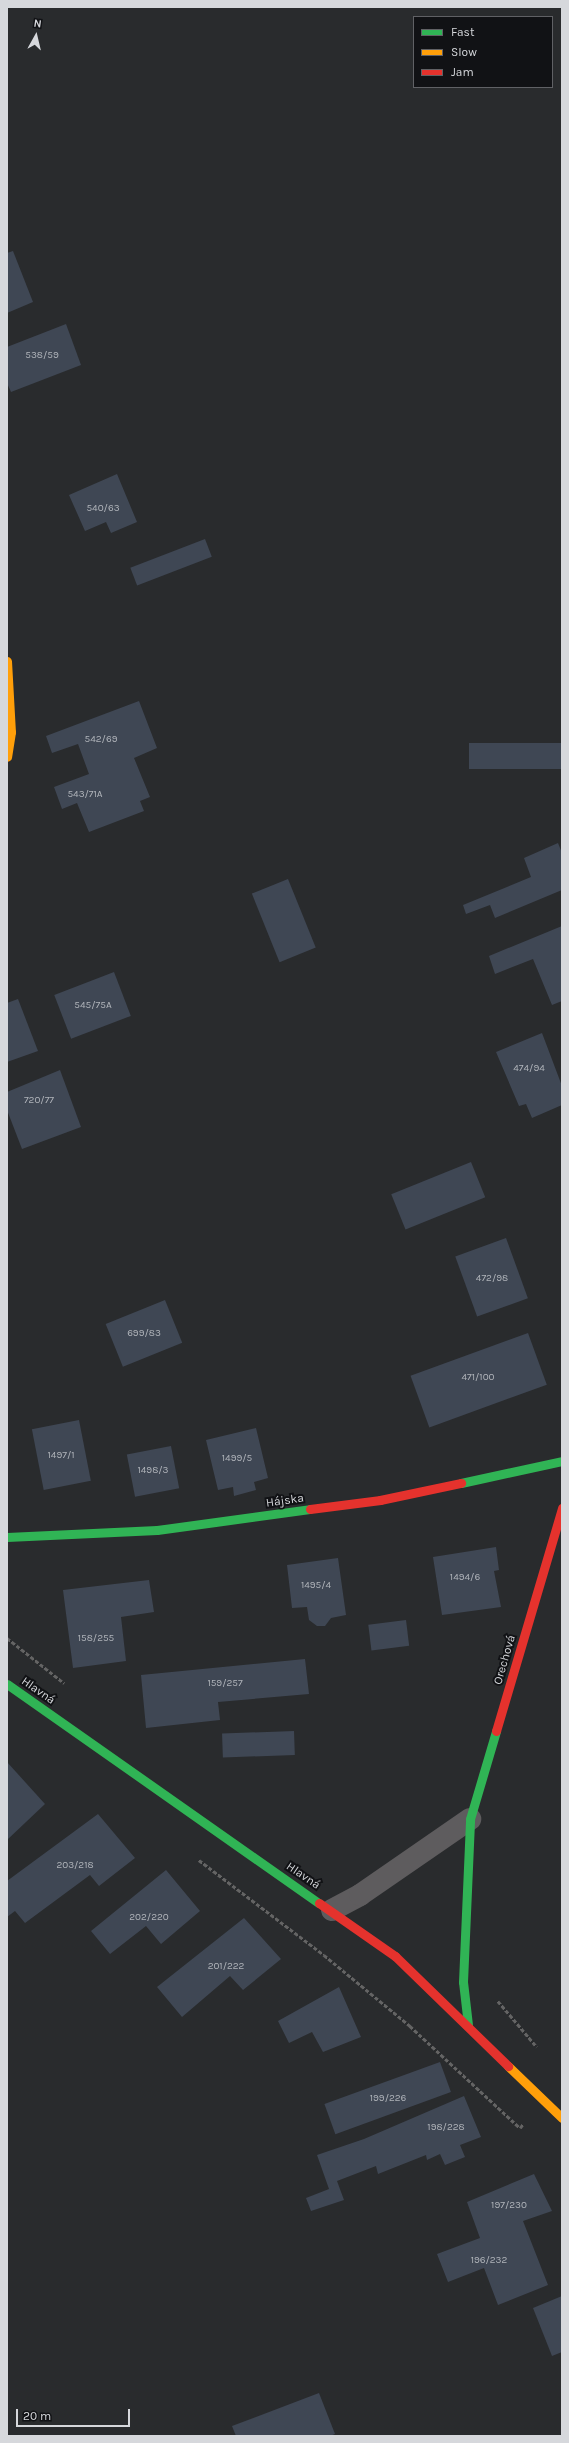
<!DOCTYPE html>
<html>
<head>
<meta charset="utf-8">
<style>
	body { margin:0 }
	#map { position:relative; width:569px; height:2443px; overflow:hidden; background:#292b2d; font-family:Karla,sans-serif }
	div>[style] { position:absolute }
	.building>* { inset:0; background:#3f4754; transform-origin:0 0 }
	.path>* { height:2.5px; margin-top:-1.25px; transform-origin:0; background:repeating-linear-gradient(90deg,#646464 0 4px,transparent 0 6px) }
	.street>* { height:22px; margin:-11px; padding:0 11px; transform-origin:11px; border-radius:11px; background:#5e5c5e }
	.fast>* { height:9px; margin:-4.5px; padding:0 4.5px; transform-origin:4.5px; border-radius:4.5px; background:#30b455 }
	.slow>* { height:9px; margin:-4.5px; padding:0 4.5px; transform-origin:4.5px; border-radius:4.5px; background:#ff9f0a }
	.jam>* { height:9px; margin:-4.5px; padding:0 4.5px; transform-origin:4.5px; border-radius:4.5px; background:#e5322d }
	span { translate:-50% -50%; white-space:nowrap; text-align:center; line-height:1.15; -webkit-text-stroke:4px #111215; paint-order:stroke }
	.number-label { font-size:10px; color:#b0b4ba }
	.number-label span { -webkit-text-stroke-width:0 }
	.street-label { font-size:12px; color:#d6d8dc }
	.frame { position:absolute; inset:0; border:8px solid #d6d8dc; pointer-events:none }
	.legend { position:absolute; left:413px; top:16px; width:140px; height:72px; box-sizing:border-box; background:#111215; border:1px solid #606165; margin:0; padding:5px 7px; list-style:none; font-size:12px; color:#d6d8dc }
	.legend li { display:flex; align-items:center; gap:8px; height:20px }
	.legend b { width:20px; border:1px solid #606165 }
	.north { position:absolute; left:16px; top:16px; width:40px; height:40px; -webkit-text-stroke:3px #111215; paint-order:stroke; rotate:8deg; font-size:11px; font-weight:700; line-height:16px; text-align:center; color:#d6d8dc }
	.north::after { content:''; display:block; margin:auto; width:14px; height:18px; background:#d6d8dc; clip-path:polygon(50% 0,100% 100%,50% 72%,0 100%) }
	.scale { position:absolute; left:16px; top:2409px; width:114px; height:18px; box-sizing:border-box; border:2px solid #d6d8dc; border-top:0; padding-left:5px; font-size:12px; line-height:14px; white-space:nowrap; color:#d6d8dc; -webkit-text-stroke:3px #111215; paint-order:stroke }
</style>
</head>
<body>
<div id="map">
	<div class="building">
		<i style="clip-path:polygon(13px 251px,33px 302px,7px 313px,7px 253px)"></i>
		<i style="clip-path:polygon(66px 324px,81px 365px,11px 392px,7px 383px,7px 347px)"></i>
		<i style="clip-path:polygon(117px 474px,137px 522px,111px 533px,106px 522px,85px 531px,69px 495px)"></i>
		<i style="left:205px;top:539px;width:19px;height:80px;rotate:69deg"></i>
		<i style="clip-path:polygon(139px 701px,157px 748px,134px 758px,150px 797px,140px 801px,144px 811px,89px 832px,77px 803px,62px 809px,54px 787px,89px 774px,78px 744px,52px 753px,46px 736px)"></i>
		<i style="left:562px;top:743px;width:26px;height:93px;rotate:90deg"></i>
		<i style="clip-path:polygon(558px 843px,562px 853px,562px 890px,495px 918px,490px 905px,466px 914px,463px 905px,531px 877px,524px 858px)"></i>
		<i style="left:288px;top:879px;width:74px;height:39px;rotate:68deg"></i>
		<i style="clip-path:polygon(562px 926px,562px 1001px,552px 1005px,533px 959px,495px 974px,489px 956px)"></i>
		<i style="left:114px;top:972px;width:47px;height:64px;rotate:69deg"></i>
		<i style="clip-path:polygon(18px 999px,38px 1051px,7px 1062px,7px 1003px)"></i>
		<i style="clip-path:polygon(542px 1033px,562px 1086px,562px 1105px,532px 1118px,526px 1104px,519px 1106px,496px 1052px)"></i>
		<i style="clip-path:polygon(60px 1070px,81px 1127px,22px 1149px,7px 1110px,7px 1092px)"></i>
		<i style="left:471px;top:1162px;width:38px;height:86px;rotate:68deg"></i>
		<i style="left:506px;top:1238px;width:64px;height:54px;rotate:70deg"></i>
		<i style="left:165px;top:1300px;width:46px;height:64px;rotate:68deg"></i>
		<i style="left:528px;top:1333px;width:55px;height:125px;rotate:70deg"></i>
		<i style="left:79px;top:1420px;width:62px;height:48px;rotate:79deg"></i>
		<i style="clip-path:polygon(256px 1428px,268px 1478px,254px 1482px,256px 1490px,234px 1496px,233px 1487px,218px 1490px,206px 1440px)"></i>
		<i style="left:171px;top:1446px;width:43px;height:45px;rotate:79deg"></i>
		<i style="clip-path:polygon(496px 1547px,499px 1570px,494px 1571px,501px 1607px,442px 1615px,433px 1557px)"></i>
		<i style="clip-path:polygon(338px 1558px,346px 1615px,331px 1618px,325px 1626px,317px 1626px,309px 1620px,307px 1607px,292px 1608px,287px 1565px)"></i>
		<i style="clip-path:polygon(149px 1580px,154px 1612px,121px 1617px,126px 1661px,73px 1668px,63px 1590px)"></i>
		<i style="left:406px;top:1620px;width:26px;height:38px;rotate:83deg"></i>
		<i style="clip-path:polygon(305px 1659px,309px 1694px,218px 1702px,220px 1720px,146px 1728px,141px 1675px)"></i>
		<i style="left:294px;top:1731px;width:24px;height:72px;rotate:88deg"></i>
		<i style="clip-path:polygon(7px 1762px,45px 1804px,7px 1840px)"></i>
		<i style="clip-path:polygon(98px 1814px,135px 1858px,99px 1886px,90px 1875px,25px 1923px,15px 1911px,7px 1917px,7px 1881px)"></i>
		<i style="clip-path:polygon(166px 1870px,200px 1911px,161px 1944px,146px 1926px,110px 1954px,91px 1931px)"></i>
		<i style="clip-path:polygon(244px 1918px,281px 1959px,243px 1990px,230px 1976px,182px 2017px,157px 1987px)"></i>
		<i style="clip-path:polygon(339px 1987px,361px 2037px,323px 2052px,312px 2032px,289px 2043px,278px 2021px)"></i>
		<i style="left:440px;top:2062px;width:32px;height:123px;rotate:70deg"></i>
		<i style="clip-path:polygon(464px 2096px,481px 2137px,460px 2145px,465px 2157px,445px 2165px,440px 2154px,427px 2160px,426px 2155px,378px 2174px,376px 2166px,337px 2181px,344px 2200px,311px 2211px,306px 2198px,329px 2189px,317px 2155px,364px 2139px)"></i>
		<i style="clip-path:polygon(534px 2174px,552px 2211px,523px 2221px,548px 2285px,498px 2305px,484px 2268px,448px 2282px,437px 2254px,480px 2238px,467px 2202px)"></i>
		<i style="clip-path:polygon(562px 2296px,562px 2352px,552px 2356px,533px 2308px)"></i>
		<i style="clip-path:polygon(319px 2393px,335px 2434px,330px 2436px,236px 2436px,232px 2426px)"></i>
	</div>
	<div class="path">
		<i style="left:7px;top:1638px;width:73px;rotate:38.3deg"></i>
		<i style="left:199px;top:1860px;width:157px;rotate:37.2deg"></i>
		<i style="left:324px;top:1955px;width:112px;rotate:39.5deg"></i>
		<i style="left:410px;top:2026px;width:150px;rotate:42.8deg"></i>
		<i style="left:520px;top:2128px;width:5px;rotate:-53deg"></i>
		<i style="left:498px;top:2001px;width:60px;rotate:49.7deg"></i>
	</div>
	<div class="street">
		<i style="left:332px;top:1910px;width:32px;rotate:-28deg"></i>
		<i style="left:360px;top:1895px;width:134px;rotate:-34.6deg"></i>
	</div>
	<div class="fast">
		<i style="left:461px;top:1483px;width:103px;rotate:-12.3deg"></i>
		<i style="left:7px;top:1537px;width:150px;rotate:-2.7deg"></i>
		<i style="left:157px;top:1530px;width:154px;rotate:-7.8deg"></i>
		<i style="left:7px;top:1684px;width:381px;rotate:35.1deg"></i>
		<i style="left:468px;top:2025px;width:43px;rotate:-96.6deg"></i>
		<i style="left:463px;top:1982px;width:163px;rotate:-87.5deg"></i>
		<i style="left:470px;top:1819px;width:92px;rotate:-73.5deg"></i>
	</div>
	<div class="slow">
		<i style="left:7px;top:661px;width:71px;rotate:86.8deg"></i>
		<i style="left:11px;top:732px;width:25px;rotate:99deg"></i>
		<i style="left:508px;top:2066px;width:75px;rotate:43.9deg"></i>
	</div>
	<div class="jam">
		<i style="left:310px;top:1509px;width:71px;rotate:-7.3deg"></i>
		<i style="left:380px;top:1500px;width:83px;rotate:-11.9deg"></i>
		<i style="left:496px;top:1731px;width:233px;rotate:-73.5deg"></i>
		<i style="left:319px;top:1903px;width:93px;rotate:34.9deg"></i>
		<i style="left:395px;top:1956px;width:158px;rotate:44.2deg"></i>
	</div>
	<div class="number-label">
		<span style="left:42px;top:356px">538/59</span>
		<span style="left:103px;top:509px">540/63</span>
		<span style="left:101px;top:740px">542/69</span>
		<span style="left:85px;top:795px">543/71A</span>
		<span style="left:93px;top:1006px">545/75A</span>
		<span style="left:529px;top:1069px">474/94</span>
		<span style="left:39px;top:1101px">720/77</span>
		<span style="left:492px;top:1279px">472/98</span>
		<span style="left:144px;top:1334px">699/83</span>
		<span style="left:478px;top:1378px">471/100</span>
		<span style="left:61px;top:1456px">1497/1</span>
		<span style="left:237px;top:1459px">1499/5</span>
		<span style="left:153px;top:1471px">1498/3</span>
		<span style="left:465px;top:1578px">1494/6</span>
		<span style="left:316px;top:1586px">1495/4</span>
		<span style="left:96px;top:1639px">158/255</span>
		<span style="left:225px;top:1684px">159/257</span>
		<span style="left:75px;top:1866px">203/218</span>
		<span style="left:149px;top:1918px">202/220</span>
		<span style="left:226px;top:1967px">201/222</span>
		<span style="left:388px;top:2099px">199/226</span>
		<span style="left:446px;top:2128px">198/228</span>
		<span style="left:509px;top:2206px">197/230</span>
		<span style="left:489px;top:2261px">196/232</span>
	</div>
	<div class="street-label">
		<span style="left:285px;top:1501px;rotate:-8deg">Hájska</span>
		<span style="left:505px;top:1660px;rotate:-74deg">Orechová</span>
		<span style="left:38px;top:1691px;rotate:35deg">Hlavná</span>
		<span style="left:303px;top:1876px;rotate:34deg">Hlavná</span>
	</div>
	<div class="frame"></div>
	<ul class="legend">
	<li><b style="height:5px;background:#30b455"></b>Fast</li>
	<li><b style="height:5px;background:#ff9f0a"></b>Slow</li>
	<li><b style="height:5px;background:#e5322d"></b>Jam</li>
	</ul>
	<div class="north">N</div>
	<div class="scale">20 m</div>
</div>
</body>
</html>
